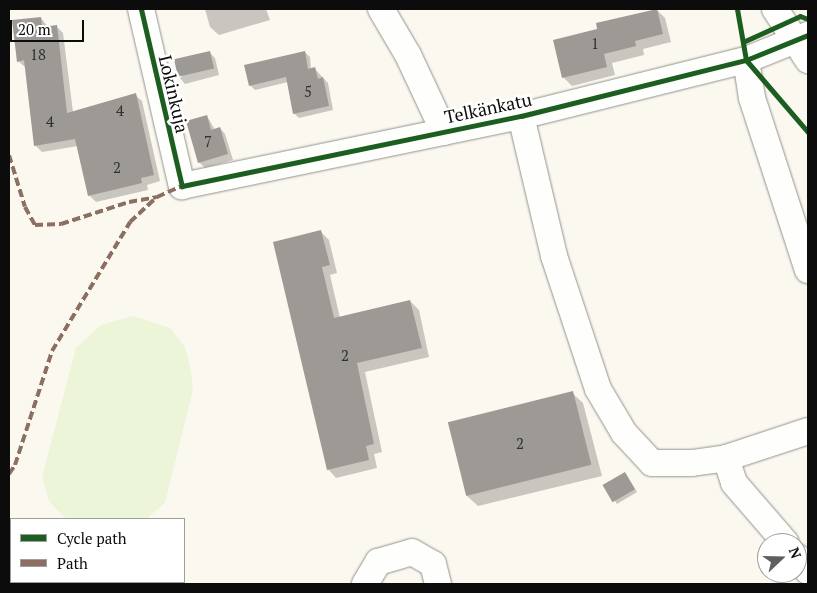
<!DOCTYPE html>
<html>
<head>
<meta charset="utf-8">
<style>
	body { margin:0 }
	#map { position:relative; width:817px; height:593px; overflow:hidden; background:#faf8ef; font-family:"PT Serif",serif }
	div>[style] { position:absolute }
	.pitch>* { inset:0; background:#ecf5d8 }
	.shadow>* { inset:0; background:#0003 }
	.building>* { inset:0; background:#9d9a95; transform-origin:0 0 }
	.roads { filter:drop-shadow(0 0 1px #93928e) drop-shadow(0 0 1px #93928e) }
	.minor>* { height:26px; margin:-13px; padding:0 13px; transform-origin:13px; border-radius:13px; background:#fefefd }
	.quiet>* { height:4px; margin-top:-2px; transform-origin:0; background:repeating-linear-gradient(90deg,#8d6e63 0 8px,transparent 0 12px) }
	.cycleway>* { height:5px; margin:-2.5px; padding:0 2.5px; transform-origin:2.5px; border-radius:2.5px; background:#1b5e20 }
	span { translate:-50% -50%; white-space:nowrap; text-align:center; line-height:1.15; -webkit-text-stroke:5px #fff; paint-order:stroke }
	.number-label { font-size:15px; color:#30302e }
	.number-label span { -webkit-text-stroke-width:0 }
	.street-label { font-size:18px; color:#0c0c0c }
	.frame { position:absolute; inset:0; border:10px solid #0c0c0c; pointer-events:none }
	.legend { position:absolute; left:10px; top:518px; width:175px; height:65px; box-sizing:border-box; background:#fff; border:1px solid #9e9e9e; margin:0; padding:6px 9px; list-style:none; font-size:15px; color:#0c0c0c }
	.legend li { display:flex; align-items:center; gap:10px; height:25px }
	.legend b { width:25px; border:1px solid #9e9e9e }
	.north { position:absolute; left:757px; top:533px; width:50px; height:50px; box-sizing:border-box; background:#fff; border:1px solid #9e9e9e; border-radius:50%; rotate:69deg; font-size:14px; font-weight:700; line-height:20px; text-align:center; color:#0c0c0c }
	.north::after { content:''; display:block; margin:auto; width:18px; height:22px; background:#5f5f5b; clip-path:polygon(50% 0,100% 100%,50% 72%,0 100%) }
	.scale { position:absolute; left:10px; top:20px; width:74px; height:22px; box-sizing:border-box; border:2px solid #0c0c0c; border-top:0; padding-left:6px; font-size:15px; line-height:18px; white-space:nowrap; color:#0c0c0c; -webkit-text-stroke:4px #fff; paint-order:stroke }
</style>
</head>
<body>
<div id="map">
	<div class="pitch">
		<i style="clip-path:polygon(133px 316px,170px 328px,185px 347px,191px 371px,193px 390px,165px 503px,146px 519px,66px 519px,49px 501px,42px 477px,76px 348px,101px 325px)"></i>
	</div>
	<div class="shadow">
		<i style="clip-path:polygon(205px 9px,266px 9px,270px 20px,219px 35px,210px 27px)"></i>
		<i style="clip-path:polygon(656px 9px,665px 18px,671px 42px,643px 49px,644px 55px,612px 63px,615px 75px,572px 86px,563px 77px,599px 30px)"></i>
		<i style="clip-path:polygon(41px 18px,48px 27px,56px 26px,63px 33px,73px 112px,135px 95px,142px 101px,160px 181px,147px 185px,148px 190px,96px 202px,89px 195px,78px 146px,42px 152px,35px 145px,26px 68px,18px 61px)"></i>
		<i style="clip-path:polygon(209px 52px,215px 58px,219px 75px,185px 84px,180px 78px)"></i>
		<i style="clip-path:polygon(305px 52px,310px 57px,311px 70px,315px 69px,328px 83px,333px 110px,299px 118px,294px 113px,288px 82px,255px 90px,250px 85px)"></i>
		<i style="clip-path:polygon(207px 116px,215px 130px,220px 128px,225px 134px,233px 160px,205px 168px,199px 162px)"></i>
		<i style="clip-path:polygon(321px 232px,329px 240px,337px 273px,330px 275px,340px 318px,410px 301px,419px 310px,429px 357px,365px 372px,382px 452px,374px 454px,377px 468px,336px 478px,328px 469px)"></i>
		<i style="clip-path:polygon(572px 393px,583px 403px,602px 476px,478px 506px,467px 496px)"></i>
		<i style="clip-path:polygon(627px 476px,637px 492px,617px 504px,615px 501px)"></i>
	</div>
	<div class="building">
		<i style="clip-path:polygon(657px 9px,663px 34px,635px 41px,636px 46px,604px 54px,607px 67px,562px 78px,553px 40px,597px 29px,596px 23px)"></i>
		<i style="clip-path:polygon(41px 17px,42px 27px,57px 25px,67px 113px,136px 93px,154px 175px,141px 178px,142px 183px,88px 196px,75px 139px,34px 146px,24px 60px,17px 62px,12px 20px)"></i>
		<i style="left:210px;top:51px;width:18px;height:37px;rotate:77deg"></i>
		<i style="clip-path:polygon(305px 51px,308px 69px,315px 67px,318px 79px,323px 77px,329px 106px,293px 114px,286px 77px,249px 86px,244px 65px)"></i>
		<i style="clip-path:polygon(207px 115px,211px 130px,220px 127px,228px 154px,198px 163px,186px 121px)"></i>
		<i style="clip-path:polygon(321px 230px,330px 265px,322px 267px,334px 318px,410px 300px,422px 348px,357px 363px,374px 444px,366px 446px,369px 460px,327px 470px,273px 242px)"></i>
		<i style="left:573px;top:391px;width:76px;height:129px;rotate:76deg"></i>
		<i style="left:625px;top:472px;width:20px;height:26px;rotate:60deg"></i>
	</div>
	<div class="roads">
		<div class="minor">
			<i style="left:141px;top:9px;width:182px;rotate:77deg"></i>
			<i style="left:182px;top:186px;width:346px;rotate:-11.7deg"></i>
			<i style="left:521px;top:116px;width:232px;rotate:-14deg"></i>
			<i style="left:746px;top:60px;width:67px;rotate:-22deg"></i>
			<i style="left:381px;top:9px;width:53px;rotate:59.6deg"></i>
			<i style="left:408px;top:55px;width:85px;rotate:64.9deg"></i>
			<i style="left:775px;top:9px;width:61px;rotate:57.1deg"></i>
			<i style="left:746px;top:60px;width:38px;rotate:81deg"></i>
			<i style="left:752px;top:98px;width:181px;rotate:72deg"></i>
			<i style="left:521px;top:116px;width:144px;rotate:76.7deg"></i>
			<i style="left:554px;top:256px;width:140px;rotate:71.7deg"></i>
			<i style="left:598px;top:389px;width:51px;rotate:59.4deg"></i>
			<i style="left:624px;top:433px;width:41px;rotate:47deg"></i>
			<i style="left:652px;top:463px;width:40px"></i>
			<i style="left:692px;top:463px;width:34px;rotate:-8deg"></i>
			<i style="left:726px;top:458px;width:86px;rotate:-18.2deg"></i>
			<i style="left:726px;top:458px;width:26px;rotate:72deg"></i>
			<i style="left:734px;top:483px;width:79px;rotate:49.1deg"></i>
			<i style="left:797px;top:557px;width:18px;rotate:52deg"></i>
			<i style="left:9px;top:578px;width:7px;rotate:63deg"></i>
			<i style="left:365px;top:584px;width:26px;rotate:-59deg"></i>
			<i style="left:378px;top:562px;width:35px;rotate:-16deg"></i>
			<i style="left:412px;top:552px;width:24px;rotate:30deg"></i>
			<i style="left:433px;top:564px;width:21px;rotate:76deg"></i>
		</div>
	</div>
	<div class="quiet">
		<i style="left:9px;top:155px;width:54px;rotate:72.9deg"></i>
		<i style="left:25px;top:207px;width:21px;rotate:61deg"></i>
		<i style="left:35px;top:225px;width:26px;rotate:-2deg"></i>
		<i style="left:61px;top:224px;width:71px;rotate:-17.9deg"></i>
		<i style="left:129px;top:202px;width:28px;rotate:-10deg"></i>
		<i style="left:9px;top:474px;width:11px;rotate:-56deg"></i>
		<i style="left:15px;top:465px;width:120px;rotate:-72deg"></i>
		<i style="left:52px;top:351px;width:151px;rotate:-58.8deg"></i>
		<i style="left:130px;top:222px;width:37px;rotate:-43deg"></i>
		<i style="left:157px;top:197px;width:27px;rotate:-24deg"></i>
	</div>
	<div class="cycleway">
		<i style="left:141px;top:9px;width:182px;rotate:77deg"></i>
		<i style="left:182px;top:186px;width:346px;rotate:-11.7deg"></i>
		<i style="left:521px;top:116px;width:232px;rotate:-14deg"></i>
		<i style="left:746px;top:60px;width:67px;rotate:-22deg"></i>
		<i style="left:737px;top:9px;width:52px;rotate:80deg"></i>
		<i style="left:746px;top:60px;width:95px;rotate:49.3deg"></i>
		<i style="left:745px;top:41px;width:60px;rotate:-24.4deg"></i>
		<i style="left:800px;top:16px;width:9px;rotate:21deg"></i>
	</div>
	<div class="number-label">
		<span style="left:595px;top:44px">1</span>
		<span style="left:38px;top:55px">18</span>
		<span style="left:308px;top:92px">5</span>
		<span style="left:120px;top:111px">4</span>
		<span style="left:50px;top:122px">4</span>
		<span style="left:208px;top:142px">7</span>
		<span style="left:117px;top:168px">2</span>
		<span style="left:345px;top:356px">2</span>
		<span style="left:520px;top:444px">2</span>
	</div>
	<div class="street-label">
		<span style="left:174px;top:94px;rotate:77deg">Lokinkuja</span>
		<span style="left:488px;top:108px;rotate:-12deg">Telkänkatu</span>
	</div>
	<div class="frame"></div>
	<ul class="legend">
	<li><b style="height:6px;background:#1b5e20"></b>Cycle path</li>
	<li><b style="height:6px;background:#8d6e63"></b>Path</li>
	</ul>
	<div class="north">N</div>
	<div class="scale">20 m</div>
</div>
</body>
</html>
